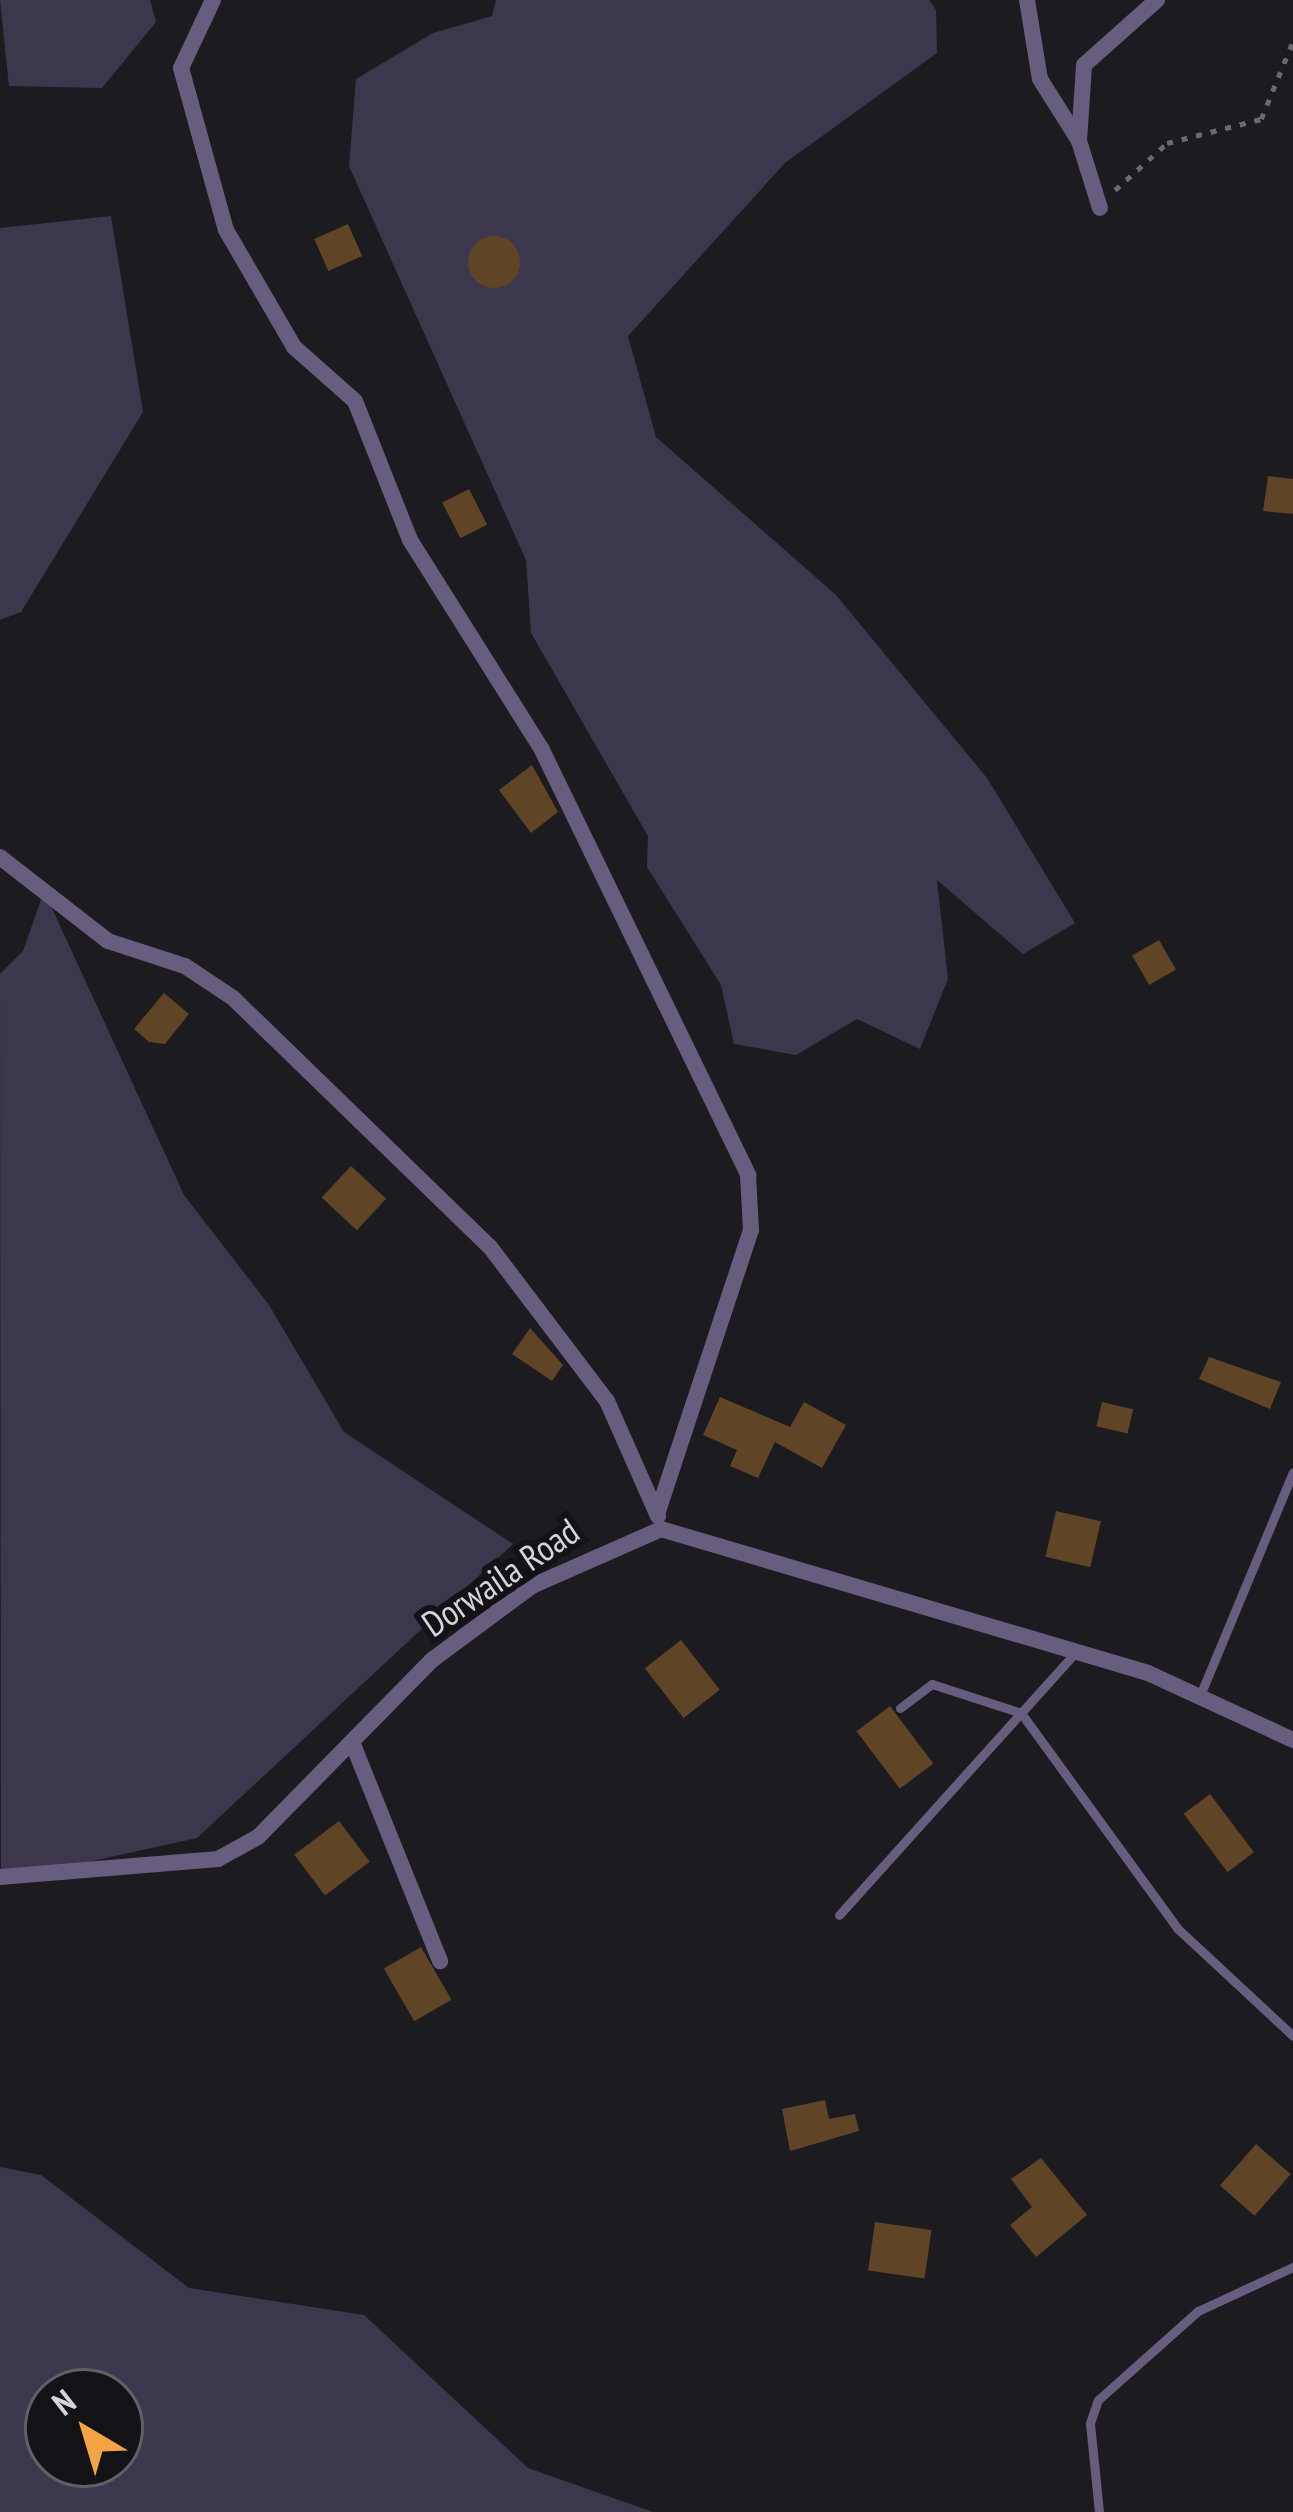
<!DOCTYPE html>
<html>
<head>
<meta charset="utf-8">
<style>
	body { margin:0 }
	#map { position:relative; width:1293px; height:2512px; overflow:hidden; background:#1c1b20; font-family:"PT Sans Narrow",sans-serif }
	div>[style] { position:absolute }
	.green>* { inset:0; background:#3d374e }
	.building>* { inset:0; background:#5f4425; transform-origin:0 0 }
	.round { border-radius:50% }
	.path>* { height:4.5px; margin-top:-2.25px; transform-origin:0; background:repeating-linear-gradient(90deg,#6b6a6e 0 6px,transparent 0 15px) }
	.lane>* { height:9px; margin:-4.5px; padding:0 4.5px; transform-origin:4.5px; border-radius:4.5px; background:#675e7f }
	.street>* { height:16px; margin:-8px; padding:0 8px; transform-origin:8px; border-radius:8px; background:#675e7f }
	span { translate:-50% -50%; white-space:nowrap; text-align:center; line-height:1.15; -webkit-text-stroke:12px #131217; paint-order:stroke }
	.street-label { font-size:36px; color:#d5d4d8 }
	.north { position:absolute; left:24px; top:2368px; width:120px; height:120px; box-sizing:border-box; background:#131217; border:3px solid #616064; border-radius:50%; rotate:322deg; font-size:33px; font-weight:700; line-height:48px; text-align:center; color:#d5d4d8 }
	.north::after { content:''; display:block; margin:auto; width:42px; height:54px; background:#f3a443; clip-path:polygon(50% 0,100% 100%,50% 72%,0 100%) }
</style>
</head>
<body>
<div id="map">
	<div class="green">
		<i style="clip-path:polygon(0 0,150px 0,156px 22px,102px 88px,9px 86px)"></i>
		<i style="clip-path:polygon(496px 0,929px 0,936px 10px,937px 53px,785px 163px,628px 336px,656px 437px,836px 595px,987px 778px,1075px 923px,1023px 954px,937px 880px,948px 979px,920px 1049px,857px 1019px,796px 1055px,734px 1044px,721px 985px,647px 867px,648px 836px,531px 633px,526px 560px,349px 166px,356px 79px,433px 33px,492px 16px)"></i>
		<i style="clip-path:polygon(111px 216px,143px 412px,21px 612px,0 620px,0 228px)"></i>
		<i style="clip-path:polygon(44px 891px,184px 1195px,269px 1305px,344px 1432px,513px 1544px,197px 1838px,1px 1881px,0 974px,23px 951px)"></i>
		<i style="clip-path:polygon(evenodd,0 2167px,41px 2175px,189px 2288px,364px 2315px,528px 2468px,653px 2512px,0 2512px,0 2167px,48px 2392px,120px 2392px,120px 2464px,48px 2464px,48px 2392px)"></i>
	</div>
	<div class="building">
		<i style="left:348px;top:224px;width:35px;height:37px;rotate:66deg"></i>
		<i class="round" style="left:468px;top:236px;width:52px;height:52px"></i>
		<i style="clip-path:polygon(1268px 476px,1293px 479px,1293px 514px,1263px 511px)"></i>
		<i style="left:469px;top:489px;width:40px;height:30px;rotate:63deg"></i>
		<i style="clip-path:polygon(532px 765px,558px 812px,531px 833px,499px 790px)"></i>
		<i style="left:1159px;top:940px;width:34px;height:31px;rotate:60deg"></i>
		<i style="clip-path:polygon(164px 993px,189px 1014px,165px 1044px,149px 1042px,134px 1029px)"></i>
		<i style="left:351px;top:1166px;width:48px;height:43px;rotate:43deg"></i>
		<i style="clip-path:polygon(530px 1328px,563px 1365px,552px 1381px,512px 1354px)"></i>
		<i style="clip-path:polygon(1209px 1357px,1281px 1382px,1270px 1409px,1199px 1379px)"></i>
		<i style="clip-path:polygon(720px 1397px,790px 1427px,804px 1402px,846px 1425px,822px 1468px,775px 1442px,758px 1478px,730px 1466px,737px 1450px,703px 1435px)"></i>
		<i style="left:1102px;top:1402px;width:32px;height:25px;rotate:13deg"></i>
		<i style="left:1056px;top:1511px;width:46px;height:47px;rotate:13deg"></i>
		<i style="left:681px;top:1640px;width:63px;height:46px;rotate:52deg"></i>
		<i style="left:890px;top:1706px;width:72px;height:42px;rotate:53deg"></i>
		<i style="left:1210px;top:1794px;width:73px;height:33px;rotate:53deg"></i>
		<i style="left:339px;top:1821px;width:51px;height:56px;rotate:53deg"></i>
		<i style="left:421px;top:1947px;width:61px;height:43px;rotate:60deg"></i>
		<i style="clip-path:polygon(825px 2100px,829px 2119px,855px 2114px,859px 2131px,790px 2151px,782px 2109px)"></i>
		<i style="left:1256px;top:2144px;width:46px;height:55px;rotate:41deg"></i>
		<i style="clip-path:polygon(1041px 2158px,1087px 2215px,1036px 2257px,1010px 2225px,1032px 2207px,1011px 2179px)"></i>
		<i style="left:875px;top:2222px;width:57px;height:49px;rotate:8deg"></i>
	</div>
	<div class="path">
		<i style="left:1115px;top:190px;width:70px;rotate:-42.1deg"></i>
		<i style="left:1167px;top:143px;width:97px;rotate:-14.3deg"></i>
		<i style="left:1261px;top:119px;width:84px;rotate:-67.7deg"></i>
	</div>
	<div class="lane">
		<i style="left:1201px;top:1693px;width:239px;rotate:-67.4deg"></i>
		<i style="left:900px;top:1708px;width:40px;rotate:-37deg"></i>
		<i style="left:932px;top:1684px;width:94px;rotate:18deg"></i>
		<i style="left:1021px;top:1713px;width:267px;rotate:54deg"></i>
		<i style="left:1178px;top:1929px;width:157px;rotate:42.9deg"></i>
		<i style="left:839px;top:1915px;width:357px;rotate:-48deg"></i>
		<i style="left:1099px;top:2512px;width:89px;rotate:-95.8deg"></i>
		<i style="left:1090px;top:2423px;width:24px;rotate:-71deg"></i>
		<i style="left:1098px;top:2400px;width:134px;rotate:-41.7deg"></i>
		<i style="left:1198px;top:2311px;width:105px;rotate:-24.9deg"></i>
	</div>
	<div class="street">
		<i style="left:213px;top:0;width:75px;rotate:115.2deg"></i>
		<i style="left:181px;top:68px;width:168px;rotate:74.5deg"></i>
		<i style="left:226px;top:230px;width:135px;rotate:59.8deg"></i>
		<i style="left:294px;top:347px;width:81px;rotate:41.5deg"></i>
		<i style="left:355px;top:401px;width:149px;rotate:68.4deg"></i>
		<i style="left:410px;top:540px;width:246px;rotate:57.8deg"></i>
		<i style="left:541px;top:748px;width:475px;rotate:64.1deg"></i>
		<i style="left:748px;top:1175px;width:55px;rotate:86.9deg"></i>
		<i style="left:751px;top:1230px;width:297px;rotate:108.3deg"></i>
		<i style="left:1027px;top:0;width:80px;rotate:80.7deg"></i>
		<i style="left:1040px;top:79px;width:73px;rotate:57.8deg"></i>
		<i style="left:1079px;top:141px;width:70px;rotate:72.6deg"></i>
		<i style="left:1079px;top:141px;width:76px;rotate:-86.2deg"></i>
		<i style="left:1084px;top:65px;width:98px;rotate:-41.7deg"></i>
		<i style="left:0;top:857px;width:137px;rotate:37.9deg"></i>
		<i style="left:108px;top:941px;width:81px;rotate:18deg"></i>
		<i style="left:185px;top:966px;width:58px;rotate:33.7deg"></i>
		<i style="left:233px;top:998px;width:358px;rotate:44.1deg"></i>
		<i style="left:490px;top:1247px;width:193px;rotate:52.8deg"></i>
		<i style="left:607px;top:1401px;width:126px;rotate:66.1deg"></i>
		<i style="left:354px;top:1747px;width:231px;rotate:68.1deg"></i>
		<i style="left:0;top:1877px;width:219px;rotate:-4.7deg"></i>
		<i style="left:218px;top:1859px;width:46px;rotate:-28.8deg"></i>
		<i style="left:258px;top:1837px;width:248px;rotate:-45.5deg"></i>
		<i style="left:432px;top:1660px;width:124px;rotate:-36.5deg"></i>
		<i style="left:532px;top:1586px;width:141px;rotate:-23.8deg"></i>
		<i style="left:661px;top:1529px;width:508px;rotate:16.47deg"></i>
		<i style="left:1148px;top:1673px;width:160px;rotate:24.8deg"></i>
	</div>
	<div class="street-label">
		<span style="left:500px;top:1577px;rotate:-34deg">Dorwaila Road</span>
	</div>
	<div class="north">N</div>
</div>
</body>
</html>
